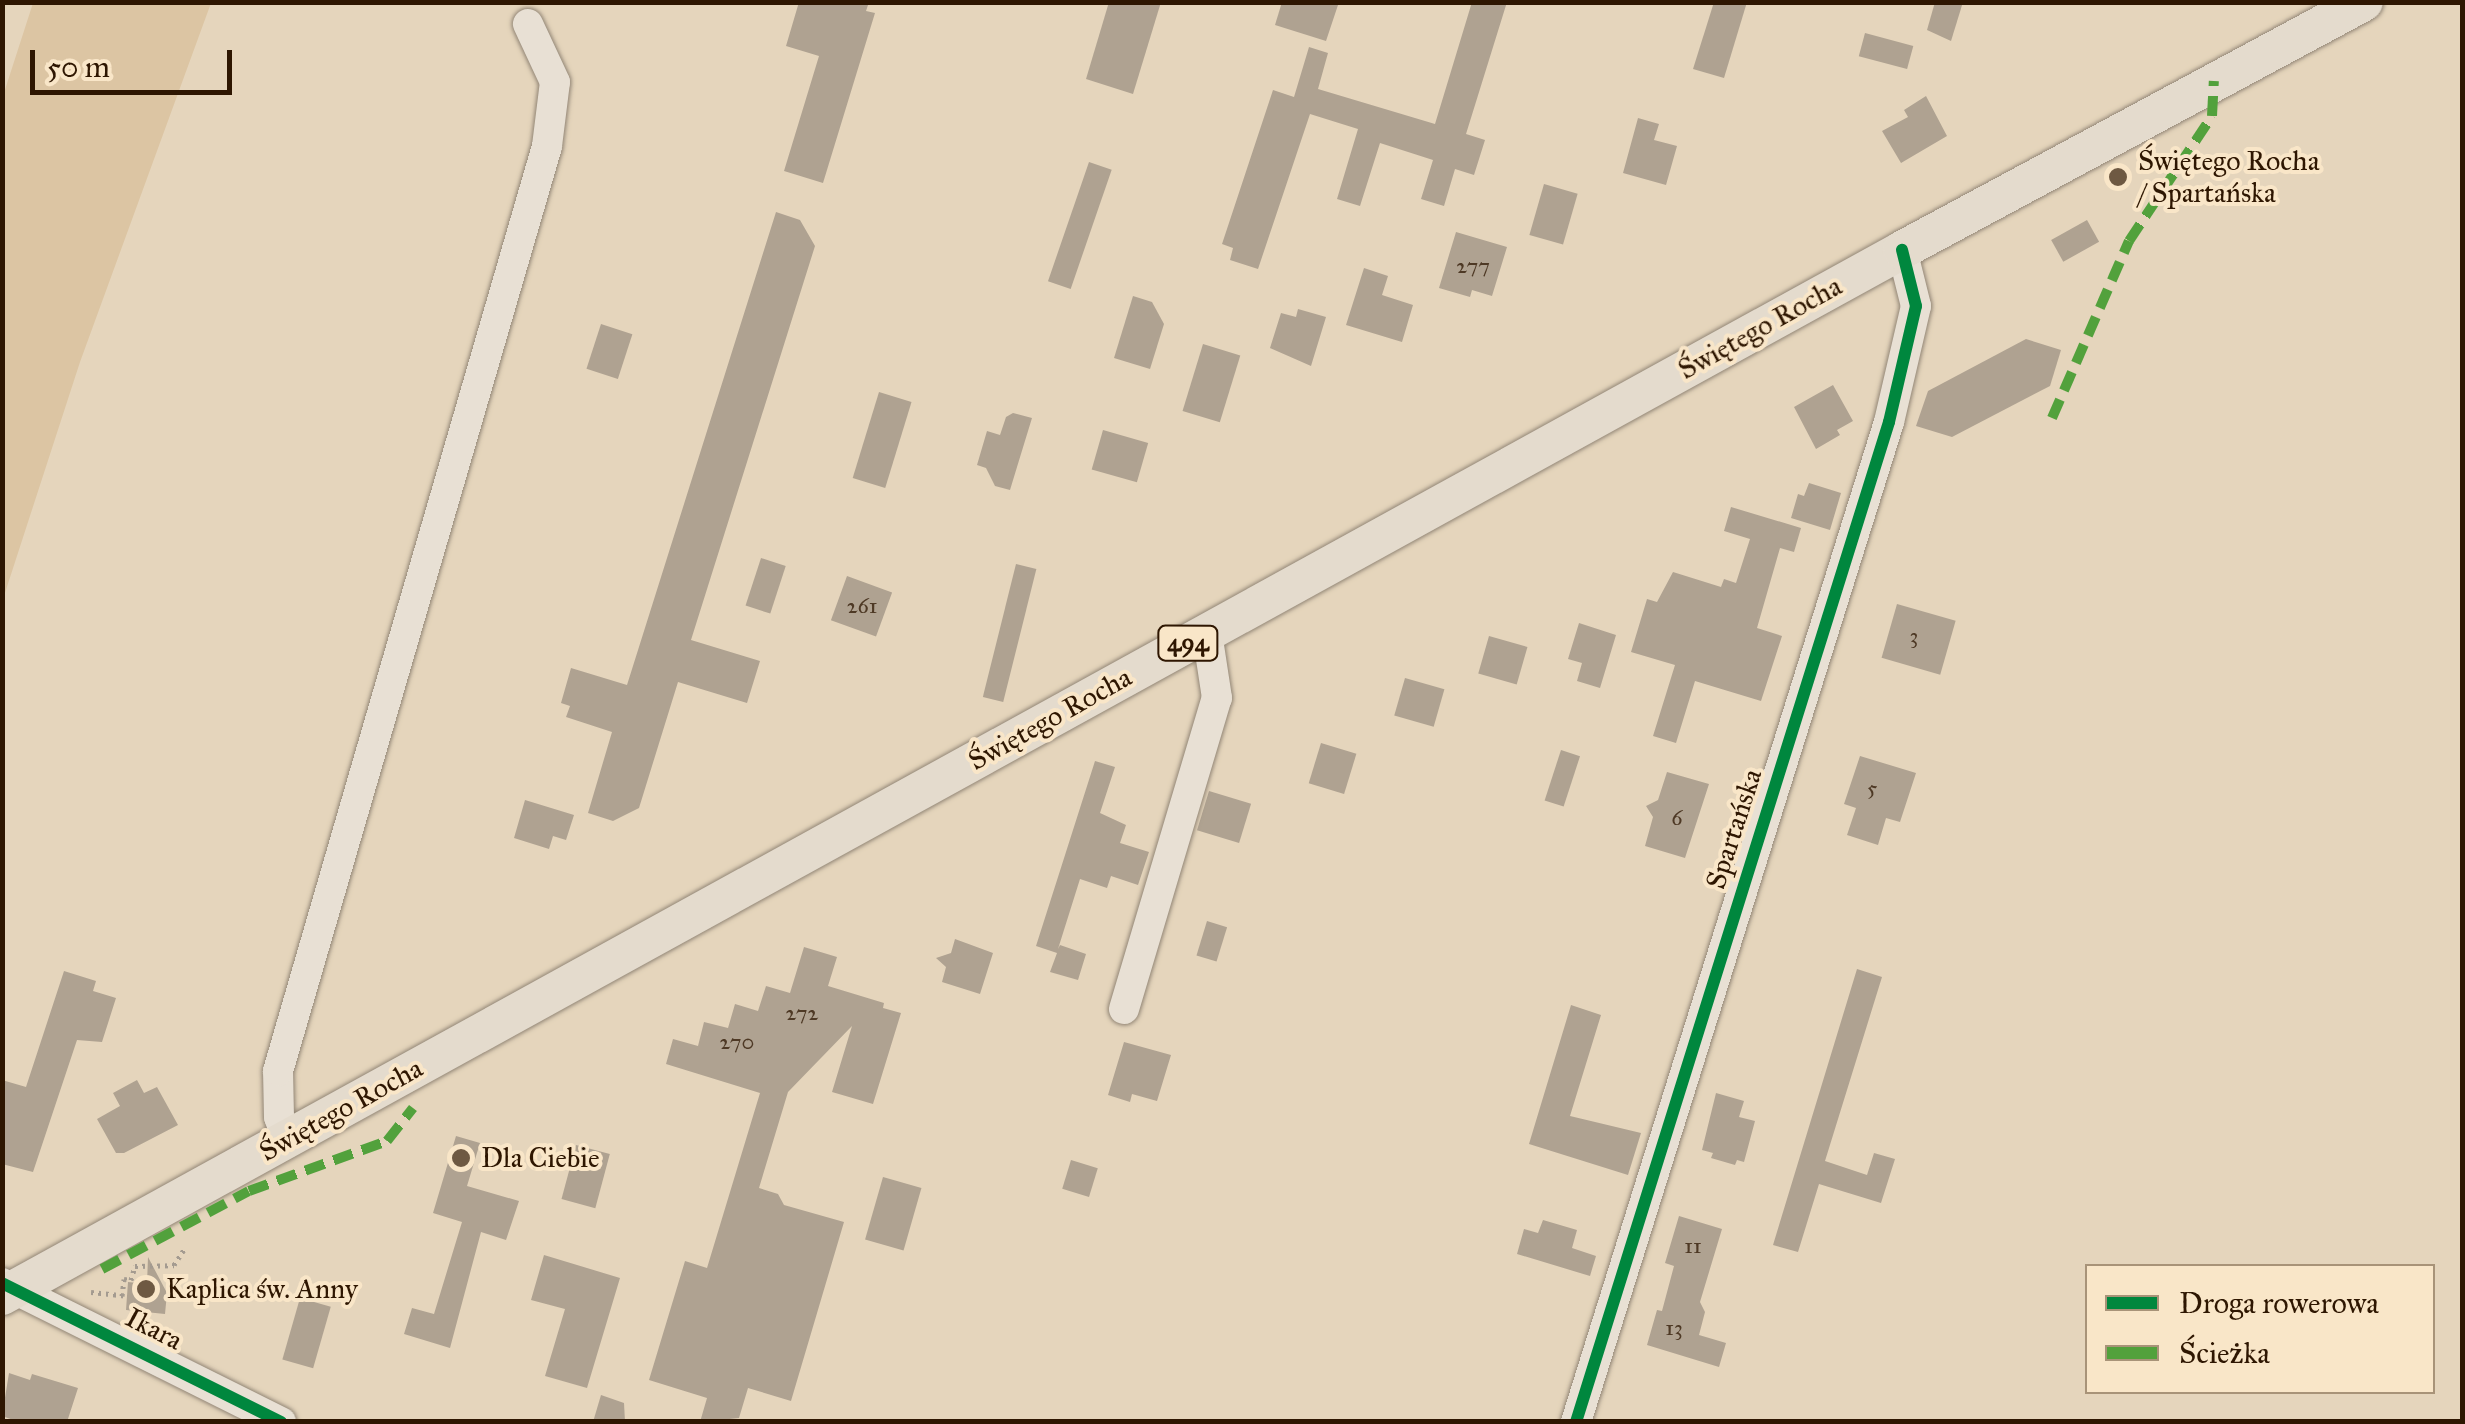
<!DOCTYPE html>
<html>
<head>
<meta charset="utf-8">
<style>
	body { margin:0 }
	#map { position:relative; width:2465px; height:1424px; overflow:hidden; background:#e5d5bc; font-family:"IM FELL Great Primer",serif }
	div>[style] { position:absolute }
	.green>* { inset:0; background:#dcc5a3 }
	.building>* { inset:0; background:#afa291; transform-origin:0 0 }
	.path>* { height:5px; margin-top:-2.5px; transform-origin:0; background:repeating-linear-gradient(90deg,#a49b90 0 2.5px,transparent 0 7.5px) }
	.roads { filter:drop-shadow(0 0 2px #928676) drop-shadow(0 0 2px #928676) }
	.minor>* { height:30px; margin:-15px; padding:0 15px; transform-origin:15px; border-radius:15px; background:#e8e0d4 }
	.major>* { height:38px; margin:-19px; padding:0 19px; transform-origin:19px; border-radius:19px; background:#e4dbcd }
	.quiet>* { height:10px; margin-top:-5px; transform-origin:0; background:repeating-linear-gradient(90deg,#52a13c 0 20px,transparent 0 30px) }
	.cycleway>* { height:12px; margin:-6px; padding:0 6px; transform-origin:6px; border-radius:6px; background:#00873e }
	.dots>* { width:28px; height:28px; translate:-50% -50%; box-sizing:border-box; border:5px solid #f9e6c8; border-radius:50% }
	span { translate:-50% -50%; white-space:nowrap; text-align:center; line-height:1.15; -webkit-text-stroke:8px #f9e6c8; paint-order:stroke }
	.number-label { font-size:22px; color:#4e3925 }
	.number-label span { -webkit-text-stroke-width:0 }
	.shield-label span { padding:2px 8px; background:#f9e6c8; border:2px solid; border-radius:8px; -webkit-text-stroke-width:0 }
	.shield-label { font-size:25px; color:#2e1601; font-weight:700 }
	.poi-label { font-size:28px; color:#2e1601 }
	.left { translate:0 -50%; text-align:left }
	.street-label { font-size:28px; color:#2e1601 }
	.frame { position:absolute; inset:0; border:5px solid #2e1601; pointer-events:none }
	.legend { position:absolute; left:2085px; top:1264px; width:350px; height:130px; box-sizing:border-box; background:#f9e6c8; border:2px solid #a89378; margin:0; padding:12px 18px; list-style:none; font-size:30px; color:#2e1601 }
	.legend li { display:flex; align-items:center; gap:20px; height:50px }
	.legend b { width:50px; border:2px solid #a89378 }
	.scale { position:absolute; left:30px; top:50px; width:202px; height:45px; box-sizing:border-box; border:5px solid #2e1601; border-top:0; padding-left:12px; font-size:30px; line-height:35px; white-space:nowrap; color:#2e1601; -webkit-text-stroke:8px #f9e6c8; paint-order:stroke }
</style>
</head>
<body>
<div id="map">
	<div class="green">
		<i style="clip-path:polygon(33px 3px,211px 3px,80px 362px,3px 599px,2px 99px)"></i>
	</div>
	<div class="building">
		<i style="clip-path:polygon(799px 2px,869px 2px,866px 11px,875px 13px,823px 183px,784px 171px,819px 56px,786px 46px)"></i>
		<i style="clip-path:polygon(1109px 2px,1161px 2px,1133px 94px,1086px 79px)"></i>
		<i style="clip-path:polygon(1282px 2px,1339px 2px,1326px 41px,1275px 25px)"></i>
		<i style="clip-path:polygon(1472px 2px,1507px 2px,1466px 134px,1485px 140px,1474px 175px,1455px 169px,1444px 206px,1421px 199px,1433px 160px,1380px 143px,1360px 206px,1337px 199px,1358px 129px,1310px 114px,1258px 269px,1230px 260px,1233px 248px,1222px 244px,1273px 90px,1294px 97px,1309px 47px,1328px 53px,1318px 89px,1435px 124px)"></i>
		<i style="clip-path:polygon(1714px 2px,1747px 2px,1724px 78px,1693px 69px)"></i>
		<i style="clip-path:polygon(1935px 2px,1963px 2px,1951px 41px,1927px 30px)"></i>
		<i style="left:1865px;top:33px;width:50px;height:24px;rotate:15deg"></i>
		<i style="clip-path:polygon(1926px 96px,1947px 136px,1901px 163px,1882px 131px,1908px 117px,1904px 110px)"></i>
		<i style="clip-path:polygon(1638px 118px,1659px 124px,1654px 140px,1677px 146px,1666px 185px,1623px 173px)"></i>
		<i style="left:1089px;top:162px;width:24px;height:126px;rotate:19deg"></i>
		<i style="left:1544px;top:184px;width:35px;height:53px;rotate:16deg"></i>
		<i style="clip-path:polygon(776px 212px,800px 220px,815px 246px,691px 640px,760px 661px,747px 703px,678px 682px,639px 808px,613px 821px,588px 813px,612px 732px,566px 717px,570px 706px,561px 703px,571px 668px,627px 685px)"></i>
		<i style="left:2087px;top:220px;width:25px;height:41px;rotate:61deg"></i>
		<i style="clip-path:polygon(1456px 232px,1507px 247px,1492px 296px,1472px 290px,1470px 297px,1439px 288px)"></i>
		<i style="clip-path:polygon(1364px 268px,1388px 276px,1382px 295px,1413px 305px,1402px 342px,1346px 325px)"></i>
		<i style="clip-path:polygon(1133px 296px,1152px 302px,1164px 324px,1150px 369px,1114px 358px)"></i>
		<i style="clip-path:polygon(1298px 309px,1326px 317px,1311px 366px,1270px 348px,1281px 313px,1296px 317px)"></i>
		<i style="left:601px;top:324px;width:33px;height:47px;rotate:18deg"></i>
		<i style="clip-path:polygon(2026px 339px,2061px 350px,2050px 386px,1952px 437px,1916px 426px,1928px 391px)"></i>
		<i style="left:1203px;top:344px;width:39px;height:70px;rotate:17deg"></i>
		<i style="clip-path:polygon(1833px 385px,1853px 421px,1837px 430px,1840px 435px,1816px 449px,1794px 407px)"></i>
		<i style="left:879px;top:392px;width:34px;height:90px;rotate:17deg"></i>
		<i style="clip-path:polygon(1013px 413px,1032px 418px,1010px 490px,995px 486px,986px 468px,977px 465px,987px 431px,1000px 435px,1006px 417px)"></i>
		<i style="left:1103px;top:430px;width:47px;height:41px;rotate:16deg"></i>
		<i style="clip-path:polygon(1809px 483px,1841px 493px,1830px 530px,1791px 518px,1798px 494px,1804px 496px)"></i>
		<i style="clip-path:polygon(1731px 507px,1801px 528px,1794px 552px,1780px 548px,1757px 628px,1782px 636px,1761px 701px,1695px 681px,1676px 743px,1653px 736px,1675px 665px,1631px 652px,1647px 599px,1657px 602px,1673px 572px,1721px 587px,1724px 579px,1736px 583px,1750px 539px,1724px 531px)"></i>
		<i style="left:761px;top:558px;width:26px;height:50px;rotate:18deg"></i>
		<i style="left:1016px;top:564px;width:21px;height:137px;rotate:14deg"></i>
		<i style="left:847px;top:576px;width:48px;height:47px;rotate:20deg"></i>
		<i style="left:1897px;top:604px;width:61px;height:56px;rotate:16deg"></i>
		<i style="clip-path:polygon(1579px 623px,1616px 635px,1600px 688px,1577px 681px,1582px 663px,1568px 659px)"></i>
		<i style="left:1489px;top:636px;width:40px;height:39px;rotate:16deg"></i>
		<i style="left:1405px;top:678px;width:41px;height:39px;rotate:16deg"></i>
		<i style="left:1321px;top:743px;width:37px;height:42px;rotate:17deg"></i>
		<i style="left:1561px;top:750px;width:20px;height:53px;rotate:18deg"></i>
		<i style="clip-path:polygon(1860px 756px,1916px 773px,1900px 822px,1886px 818px,1878px 845px,1847px 835px,1856px 808px,1844px 804px)"></i>
		<i style="clip-path:polygon(1095px 761px,1115px 767px,1100px 813px,1126px 825px,1120px 843px,1149px 852px,1138px 885px,1111px 876px,1107px 888px,1080px 879px,1058px 949px,1060px 945px,1086px 954px,1078px 980px,1050px 972px,1057px 953px,1036px 946px)"></i>
		<i style="clip-path:polygon(1667px 772px,1709px 784px,1685px 858px,1645px 846px,1653px 817px,1646px 806px,1658px 800px)"></i>
		<i style="left:1209px;top:791px;width:44px;height:41px;rotate:17deg"></i>
		<i style="clip-path:polygon(525px 800px,574px 815px,566px 840px,553px 836px,549px 849px,514px 838px)"></i>
		<i style="left:1207px;top:921px;width:21px;height:36px;rotate:17deg"></i>
		<i style="clip-path:polygon(955px 939px,993px 953px,980px 994px,942px 982px,946px 967px,936px 958px,951px 953px)"></i>
		<i style="clip-path:polygon(804px 947px,837px 957px,828px 986px,884px 1003px,883px 1008px,901px 1013px,873px 1104px,832px 1092px,852px 1026px,788px 1092px,759px 1188px,778px 1194px,784px 1205px,844px 1222px,791px 1401px,748px 1388px,739px 1418px,700px 1422px,707px 1398px,649px 1380px,685px 1261px,707px 1268px,760px 1093px,666px 1064px,673px 1039px,698px 1046px,704px 1022px,728px 1028px,735px 1004px,758px 1011px,766px 986px,790px 993px)"></i>
		<i style="clip-path:polygon(1857px 969px,1882px 977px,1825px 1161px,1867px 1175px,1874px 1153px,1895px 1159px,1881px 1203px,1819px 1184px,1798px 1252px,1773px 1245px)"></i>
		<i style="clip-path:polygon(64px 971px,96px 981px,93px 991px,116px 998px,102px 1042px,77px 1040px,33px 1172px,2px 1164px,2px 1080px,26px 1087px)"></i>
		<i style="clip-path:polygon(1571px 1005px,1601px 1015px,1570px 1116px,1641px 1133px,1628px 1175px,1529px 1144px)"></i>
		<i style="clip-path:polygon(1124px 1042px,1171px 1055px,1157px 1101px,1132px 1094px,1130px 1102px,1108px 1095px)"></i>
		<i style="clip-path:polygon(137px 1080px,144px 1093px,157px 1087px,178px 1125px,124px 1153px,116px 1153px,97px 1119px,120px 1106px,113px 1093px)"></i>
		<i style="clip-path:polygon(1716px 1093px,1744px 1101px,1739px 1117px,1755px 1121px,1744px 1162px,1737px 1160px,1735px 1165px,1711px 1158px,1713px 1153px,1702px 1150px)"></i>
		<i style="clip-path:polygon(456px 1136px,480px 1143px,467px 1186px,519px 1201px,506px 1240px,481px 1232px,450px 1348px,404px 1334px,412px 1308px,434px 1314px,462px 1222px,433px 1213px)"></i>
		<i style="left:576px;top:1145px;width:35px;height:56px;rotate:15deg"></i>
		<i style="left:1071px;top:1160px;width:28px;height:30px;rotate:17deg"></i>
		<i style="left:883px;top:1177px;width:40px;height:65px;rotate:16deg"></i>
		<i style="clip-path:polygon(1679px 1216px,1722px 1229px,1700px 1302px,1705px 1312px,1699px 1335px,1726px 1343px,1719px 1367px,1647px 1345px,1657px 1310px,1662px 1311px,1674px 1266px,1665px 1263px)"></i>
		<i style="clip-path:polygon(1543px 1220px,1577px 1230px,1572px 1248px,1596px 1256px,1590px 1276px,1517px 1254px,1524px 1229px,1538px 1233px)"></i>
		<i style="clip-path:polygon(544px 1255px,620px 1278px,587px 1388px,545px 1376px,565px 1309px,531px 1300px)"></i>
		<i style="clip-path:polygon(148px 1257px,167px 1293px,165px 1314px,126px 1310px,128px 1282px,147px 1284px)"></i>
		<i style="left:300px;top:1298px;width:32px;height:64px;rotate:16deg"></i>
		<i style="clip-path:polygon(9px 1373px,30px 1380px,32px 1374px,78px 1388px,67px 1422px,19px 1422px,2px 1416px)"></i>
		<i style="clip-path:polygon(601px 1395px,624px 1403px,625px 1422px,593px 1422px)"></i>
	</div>
	<div class="path">
		<i style="left:91px;top:1292px;width:36px;rotate:6deg"></i>
		<i style="left:122px;top:1296px;width:17px;rotate:-83deg"></i>
		<i style="left:124px;top:1279px;width:7px;rotate:8deg"></i>
		<i style="left:131px;top:1280px;width:15px;rotate:-74deg"></i>
		<i style="left:135px;top:1266px;width:39px;rotate:-1deg"></i>
		<i style="left:174px;top:1265px;width:20px;rotate:-57deg"></i>
	</div>
	<div class="roads">
		<div class="minor">
			<i style="left:1124px;top:1009px;width:325px;rotate:-73.4deg"></i>
			<i style="left:1217px;top:698px;width:66px;rotate:-98.7deg"></i>
			<i style="left:287px;top:1139px;width:23px;rotate:-110deg"></i>
			<i style="left:279px;top:1117px;width:46px;rotate:-91.2deg"></i>
			<i style="left:278px;top:1071px;width:963px;rotate:-73.78deg"></i>
			<i style="left:547px;top:146px;width:64px;rotate:-82.9deg"></i>
			<i style="left:555px;top:82px;width:64px;rotate:-115deg"></i>
			<i style="left:2px;top:1283px;width:312px;rotate:26.5deg"></i>
			<i style="left:1576px;top:1422px;width:1048px;rotate:-72.62deg"></i>
			<i style="left:1889px;top:422px;width:119px;rotate:-76.9deg"></i>
			<i style="left:1916px;top:306px;width:58px;rotate:-104deg"></i>
		</div>
		<div class="major">
			<i style="left:2px;top:1296px;width:2169px;rotate:-28.83deg"></i>
			<i style="left:1902px;top:250px;width:524px;rotate:-28.23deg"></i>
		</div>
	</div>
	<div class="quiet">
		<i style="left:2052px;top:418px;width:193px;rotate:-66.5deg"></i>
		<i style="left:2129px;top:241px;width:150px;rotate:-56.4deg"></i>
		<i style="left:2212px;top:116px;width:35px;rotate:-87deg"></i>
		<i style="left:102px;top:1269px;width:166px;rotate:-28deg"></i>
		<i style="left:249px;top:1191px;width:147px;rotate:-19.9deg"></i>
		<i style="left:387px;top:1141px;width:42px;rotate:-51.8deg"></i>
	</div>
	<div class="cycleway">
		<i style="left:2px;top:1283px;width:312px;rotate:26.5deg"></i>
		<i style="left:1576px;top:1422px;width:1048px;rotate:-72.62deg"></i>
		<i style="left:1889px;top:422px;width:119px;rotate:-76.9deg"></i>
		<i style="left:1916px;top:306px;width:58px;rotate:-104deg"></i>
	</div>
	<div class="dots">
		<i style="left:2118px;top:177px;background:#6e5942"></i>
		<i style="left:461px;top:1158px;background:#6e5942"></i>
		<i style="left:146px;top:1289px;background:#6e5942"></i>
	</div>
	<div class="number-label">
		<span style="left:1473px;top:266px">277</span>
		<span style="left:862px;top:606px">261</span>
		<span style="left:1914px;top:636px">3</span>
		<span style="left:1872px;top:788px">5</span>
		<span style="left:1677px;top:818px">6</span>
		<span style="left:802px;top:1013px">272</span>
		<span style="left:737px;top:1042px">270</span>
		<span style="left:1693px;top:1246px">11</span>
		<span style="left:1674px;top:1328px">13</span>
	</div>
	<div class="shield-label">
		<span style="left:1188px;top:643px">494</span>
	</div>
	<div class="poi-label">
		<span class="left" style="left:2138px;top:177px">Świętego Rocha<br>/ Spartańska</span>
		<span class="left" style="left:481px;top:1158px">Dla Ciebie</span>
		<span class="left" style="left:166px;top:1289px">Kaplica św. Anny</span>
	</div>
	<div class="street-label">
		<span style="left:1760px;top:328px;rotate:-29deg">Świętego Rocha</span>
		<span style="left:1050px;top:719px;rotate:-29deg">Świętego Rocha</span>
		<span style="left:1734px;top:829px;rotate:-72deg">Spartańska</span>
		<span style="left:341px;top:1110px;rotate:-29deg">Świętego Rocha</span>
		<span style="left:154px;top:1329px;rotate:27deg">Ikara</span>
	</div>
	<div class="frame"></div>
	<ul class="legend">
	<li><b style="height:12px;background:#00873e"></b>Droga rowerowa</li>
	<li><b style="height:12px;background:#52a13c"></b>Ścieżka</li>
	</ul>
	<div class="scale">50 m</div>
</div>
</body>
</html>
